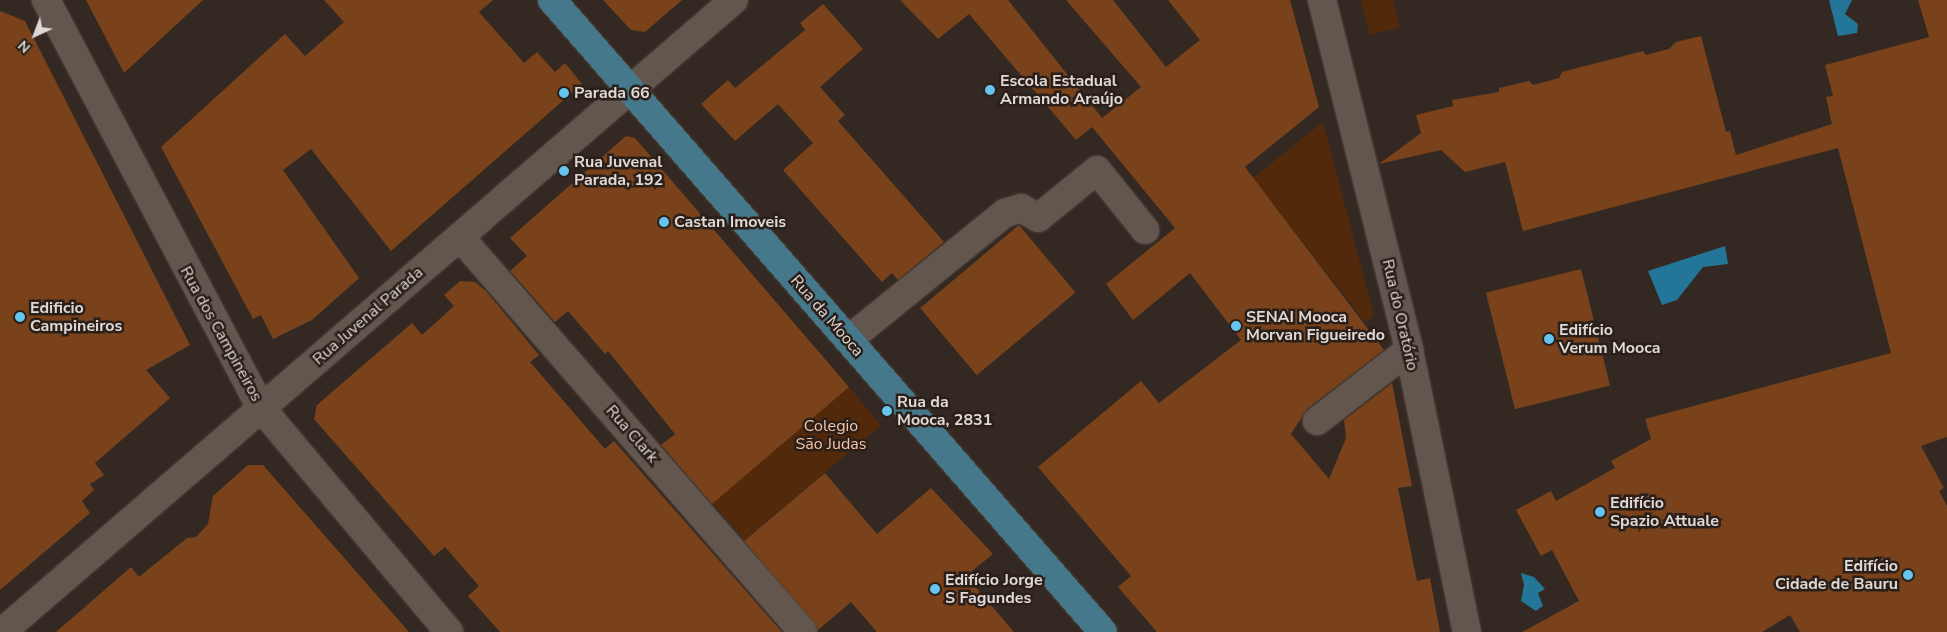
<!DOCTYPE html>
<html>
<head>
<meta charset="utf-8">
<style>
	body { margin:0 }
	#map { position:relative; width:1947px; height:632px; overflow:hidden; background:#342922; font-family:"Nunito Sans",sans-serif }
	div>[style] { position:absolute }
	.green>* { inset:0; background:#522a0b; transform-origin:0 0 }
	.water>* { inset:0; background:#237697 }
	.building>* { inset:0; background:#79421a; transform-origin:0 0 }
	.roads { filter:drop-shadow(0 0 1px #4e453f) drop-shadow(0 0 1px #4e453f) }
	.minor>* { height:28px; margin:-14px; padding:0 14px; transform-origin:14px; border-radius:14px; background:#62564e }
	.major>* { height:28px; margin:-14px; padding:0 14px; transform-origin:14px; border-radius:14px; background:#45788b }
	.dots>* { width:14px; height:14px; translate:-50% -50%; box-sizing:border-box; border:2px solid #2a1f19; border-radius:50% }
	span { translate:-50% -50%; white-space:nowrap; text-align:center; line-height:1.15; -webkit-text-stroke:5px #2a1f19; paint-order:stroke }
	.poi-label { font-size:16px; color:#e0d8d4; font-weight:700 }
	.left { translate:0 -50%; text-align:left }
	.right { translate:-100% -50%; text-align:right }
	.street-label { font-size:16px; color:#e0d8d4 }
	.park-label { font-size:16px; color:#f8c4a4 }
	.north { position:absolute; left:10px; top:10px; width:50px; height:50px; -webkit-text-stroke:4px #2a1f19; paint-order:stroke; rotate:223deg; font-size:14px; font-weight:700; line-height:20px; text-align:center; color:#e0d8d4 }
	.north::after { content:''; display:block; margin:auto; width:18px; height:22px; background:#e0d8d4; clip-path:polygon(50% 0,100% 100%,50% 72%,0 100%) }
</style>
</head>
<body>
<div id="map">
	<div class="green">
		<i style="clip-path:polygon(1361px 0,1393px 0,1400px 27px,1370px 35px)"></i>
		<i style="clip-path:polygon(1323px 122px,1374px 316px,1365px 322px,1253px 178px)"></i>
		<i style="left:849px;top:387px;width:50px;height:179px;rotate:50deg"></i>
	</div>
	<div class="water">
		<i style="clip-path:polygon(1829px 0,1852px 0,1845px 14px,1858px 24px,1857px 33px,1838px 36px)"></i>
		<i style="clip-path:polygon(1725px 246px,1728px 264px,1703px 267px,1677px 300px,1662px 305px,1648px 271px)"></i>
		<i style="clip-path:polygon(1521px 573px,1534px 577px,1545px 589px,1538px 593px,1543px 606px,1536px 611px,1521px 601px,1524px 585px)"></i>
	</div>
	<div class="building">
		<i style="clip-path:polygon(86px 0,203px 0,124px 73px)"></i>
		<i style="clip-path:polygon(324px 0,493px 0,479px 12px,524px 63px,537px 52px,555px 72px,565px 63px,582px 84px,391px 251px,311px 149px,283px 170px,359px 278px,312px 320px,273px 339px,261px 315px,253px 319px,161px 147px,285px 34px,305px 56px,344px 22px)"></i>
		<i style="clip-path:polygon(603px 0,682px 0,645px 32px,631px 30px)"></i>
		<i style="clip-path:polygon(900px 0,1008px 0,1102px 118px,1141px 87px,1066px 0,1113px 0,1166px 67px,1200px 40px,1168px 0,1290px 0,1319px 107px,1245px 167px,1384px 350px,1307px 409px,1291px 434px,1329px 479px,1346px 438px,1344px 420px,1392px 383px,1412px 486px,1398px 488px,1417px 581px,1430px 578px,1440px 632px,1157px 632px,1118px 587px,1131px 576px,1038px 467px,1141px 381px,1159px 403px,1241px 340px,1190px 273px,1133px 320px,1106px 284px,1175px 228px,1092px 127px,1076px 140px,969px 14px,938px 39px)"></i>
		<i style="clip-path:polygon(1918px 0,1947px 0,1947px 437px,1921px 446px,1944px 488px,1939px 491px,1947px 506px,1947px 632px,1800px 632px,1790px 615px,1762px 632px,1522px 632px,1579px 601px,1552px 550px,1541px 556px,1516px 510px,1551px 491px,1556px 501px,1615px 468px,1611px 461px,1651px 439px,1645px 419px,1891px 353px,1838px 148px,1523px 231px,1505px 162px,1465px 172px,1441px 150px,1379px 164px,1421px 133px,1416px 115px,1453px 106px,1452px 100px,1499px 92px,1499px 88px,1529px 81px,1533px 85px,1559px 78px,1562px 72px,1643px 51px,1646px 55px,1669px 49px,1676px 42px,1701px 36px,1726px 132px,1730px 131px,1736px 155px,1832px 124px,1826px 97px,1833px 96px,1825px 65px,1929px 37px)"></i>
		<i style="clip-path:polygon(823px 4px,863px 49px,820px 87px,845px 115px,838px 121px,944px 242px,898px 280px,892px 273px,882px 282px,783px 170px,813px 143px,778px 104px,735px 141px,701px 104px,728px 80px,735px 88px,805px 30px,800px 23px)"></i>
		<i style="clip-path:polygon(0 11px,25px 21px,190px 345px,146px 370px,170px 398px,95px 463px,104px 475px,90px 484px,94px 490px,82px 501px,90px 513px,0 590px)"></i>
		<i style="clip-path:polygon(626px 136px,635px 138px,849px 387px,712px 504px,661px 445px,675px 434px,608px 351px,605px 354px,568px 311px,555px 322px,510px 271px,527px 256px,510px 238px)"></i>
		<i style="left:1019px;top:225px;width:88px;height:129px;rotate:50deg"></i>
		<i style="left:1581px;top:269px;width:120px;height:98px;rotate:76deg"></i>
		<i style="clip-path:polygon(460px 281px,475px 282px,486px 291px,539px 355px,530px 362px,605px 449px,614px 441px,782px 632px,500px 632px,468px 596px,479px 586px,445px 547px,434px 556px,314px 419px,317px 405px,412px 323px,422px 335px,454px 306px,444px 295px)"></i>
		<i style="clip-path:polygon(248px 465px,263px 465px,409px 632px,56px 632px,131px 567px,139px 577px,187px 538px,196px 537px,208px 524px,213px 496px)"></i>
		<i style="clip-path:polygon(825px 473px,877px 534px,931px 488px,993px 554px,966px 576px,1014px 632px,877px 632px,851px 602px,818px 630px,744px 541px)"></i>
	</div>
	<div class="roads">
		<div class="minor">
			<i style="left:46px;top:0;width:463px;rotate:62.2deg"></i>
			<i style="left:262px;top:409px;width:291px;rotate:50deg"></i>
			<i style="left:1322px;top:0;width:361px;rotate:76deg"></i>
			<i style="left:1409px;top:350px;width:288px;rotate:78.4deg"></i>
			<i style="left:460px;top:237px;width:523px;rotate:49.03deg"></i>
			<i style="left:848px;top:340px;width:202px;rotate:-39deg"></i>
			<i style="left:1005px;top:213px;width:17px;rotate:-17deg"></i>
			<i style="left:1021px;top:208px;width:20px;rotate:30deg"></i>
			<i style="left:1038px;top:218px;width:76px;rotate:-39.1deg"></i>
			<i style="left:1097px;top:170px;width:77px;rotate:51.3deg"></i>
			<i style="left:1317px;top:421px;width:116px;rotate:-37.7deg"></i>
			<i style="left:2px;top:632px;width:967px;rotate:-40.81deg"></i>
		</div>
		<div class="major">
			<i style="left:552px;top:0;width:838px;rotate:48.92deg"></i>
		</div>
	</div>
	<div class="dots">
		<i style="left:990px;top:90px;background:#66c4ef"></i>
		<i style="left:564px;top:93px;background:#66c4ef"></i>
		<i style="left:564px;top:171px;background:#66c4ef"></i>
		<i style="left:664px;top:222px;background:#66c4ef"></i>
		<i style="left:20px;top:317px;background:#66c4ef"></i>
		<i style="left:1236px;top:326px;background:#66c4ef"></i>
		<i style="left:1549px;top:339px;background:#66c4ef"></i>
		<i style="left:887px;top:411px;background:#66c4ef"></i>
		<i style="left:1600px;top:512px;background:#66c4ef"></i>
		<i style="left:1908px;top:575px;background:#66c4ef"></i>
		<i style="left:935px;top:589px;background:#66c4ef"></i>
	</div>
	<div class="poi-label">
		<span class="left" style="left:1000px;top:90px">Escola Estadual<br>Armando Araújo</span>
		<span class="left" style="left:574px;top:93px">Parada 66</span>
		<span class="left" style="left:574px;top:171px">Rua Juvenal<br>Parada, 192</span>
		<span class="left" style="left:674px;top:222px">Castan Imoveis</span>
		<span class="left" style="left:30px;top:317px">Edificio<br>Campineiros</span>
		<span class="left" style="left:1246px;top:326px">SENAI Mooca<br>Morvan Figueiredo</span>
		<span class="left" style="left:1559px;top:339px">Edifício<br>Verum Mooca</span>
		<span class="left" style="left:897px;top:411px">Rua da<br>Mooca, 2831</span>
		<span class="left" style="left:1610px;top:512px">Edifício<br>Spazio Attuale</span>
		<span class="right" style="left:1898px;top:575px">Edifício<br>Cidade de Bauru</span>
		<span class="left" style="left:945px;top:589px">Edifício Jorge<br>S Fagundes</span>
	</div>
	<div class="street-label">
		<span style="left:1400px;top:315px;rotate:77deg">Rua do Oratório</span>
		<span style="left:368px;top:316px;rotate:-41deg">Rua Juvenal Parada</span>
		<span style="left:827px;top:316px;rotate:49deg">Rua da Mooca</span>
		<span style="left:221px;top:334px;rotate:61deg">Rua dos Campineiros</span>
		<span style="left:632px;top:434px;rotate:49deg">Rua Clark</span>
	</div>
	<div class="park-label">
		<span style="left:831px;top:435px">Colegio<br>São Judas</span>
	</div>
	<div class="north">N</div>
</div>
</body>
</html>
